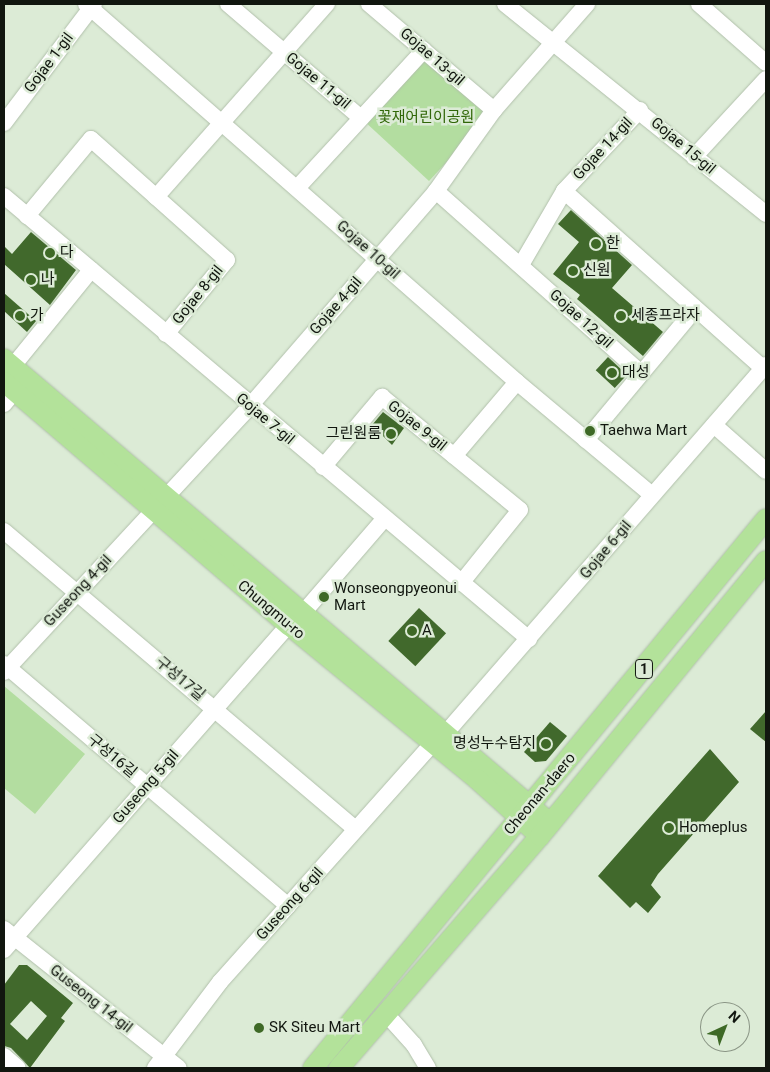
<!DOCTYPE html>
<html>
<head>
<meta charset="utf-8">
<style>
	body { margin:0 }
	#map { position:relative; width:770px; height:1072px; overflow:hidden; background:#dcebd6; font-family:Roboto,"Noto Sans KR",sans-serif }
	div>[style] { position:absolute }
	.green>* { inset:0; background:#b3dda0 }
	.building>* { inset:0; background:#41692c; transform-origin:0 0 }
	.roads { filter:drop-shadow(0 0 1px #b1c0ab) drop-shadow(0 0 1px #b1c0ab) }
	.minor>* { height:16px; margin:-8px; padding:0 8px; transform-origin:8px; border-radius:8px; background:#fff }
	.major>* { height:20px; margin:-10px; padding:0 10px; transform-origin:10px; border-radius:10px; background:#b3e29a }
	.dots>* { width:14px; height:14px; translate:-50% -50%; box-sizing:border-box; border:2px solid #dcebd6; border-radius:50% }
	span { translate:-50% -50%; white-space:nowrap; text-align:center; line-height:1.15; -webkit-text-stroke:5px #dcebd6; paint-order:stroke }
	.shield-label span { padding:1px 4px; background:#dcebd6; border:1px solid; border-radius:4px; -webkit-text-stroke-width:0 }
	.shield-label { font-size:14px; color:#11160f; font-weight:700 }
	.street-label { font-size:15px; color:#11160f }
	.park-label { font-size:15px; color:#316708 }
	.poi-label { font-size:15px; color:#11160f }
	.left { translate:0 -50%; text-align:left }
	.right { translate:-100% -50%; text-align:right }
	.frame { position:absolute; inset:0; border:5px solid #11160f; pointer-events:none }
	.north { position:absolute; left:700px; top:1002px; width:50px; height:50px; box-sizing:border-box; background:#dcebd6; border:1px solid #8b9686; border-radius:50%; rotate:43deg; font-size:14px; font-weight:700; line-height:20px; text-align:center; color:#11160f }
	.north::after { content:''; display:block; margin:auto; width:18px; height:22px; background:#3e6926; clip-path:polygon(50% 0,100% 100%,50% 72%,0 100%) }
</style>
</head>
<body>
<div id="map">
	<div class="green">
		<i style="clip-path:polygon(427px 60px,483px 110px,484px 122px,429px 181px,363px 120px,419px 61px)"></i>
		<i style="clip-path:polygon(4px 686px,85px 754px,35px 814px,4px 788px)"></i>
	</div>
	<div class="building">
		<i style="clip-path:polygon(571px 210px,632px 265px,612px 288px,663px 332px,643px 356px,577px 299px,580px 295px,553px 274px,579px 242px,558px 224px)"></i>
		<i style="clip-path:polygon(31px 232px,76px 270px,50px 305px,4px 264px,4px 246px,12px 254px)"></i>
		<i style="clip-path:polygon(4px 293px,36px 321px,27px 332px,4px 311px)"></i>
		<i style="left:608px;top:357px;width:26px;height:18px;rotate:43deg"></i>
		<i style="clip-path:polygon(383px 412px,404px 428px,392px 445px,372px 425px)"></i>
		<i style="left:419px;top:608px;width:37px;height:45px;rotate:43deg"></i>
		<i style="clip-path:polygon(766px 711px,766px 742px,750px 729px)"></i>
		<i style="clip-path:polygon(550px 722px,567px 736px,546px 761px,535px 762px,524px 752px)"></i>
		<i style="clip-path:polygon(710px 749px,739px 782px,658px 874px,651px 885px,661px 897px,648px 913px,636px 902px,630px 908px,598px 876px)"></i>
		<i style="clip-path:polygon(evenodd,19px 965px,27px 965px,73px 1003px,61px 1018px,65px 1021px,30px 1068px,11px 1048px,4px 1046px,4px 985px,19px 965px,31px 1001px,47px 1016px,27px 1040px,10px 1024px,31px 1001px)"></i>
	</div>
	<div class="roads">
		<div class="minor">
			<i style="left:86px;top:4px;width:573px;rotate:41.25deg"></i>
			<i style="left:517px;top:382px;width:176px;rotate:39.9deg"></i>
			<i style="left:228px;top:4px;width:174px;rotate:40.6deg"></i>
			<i style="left:369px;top:4px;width:164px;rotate:40.3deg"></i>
			<i style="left:505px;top:4px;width:335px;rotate:38.8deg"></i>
			<i style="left:699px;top:4px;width:89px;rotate:41.4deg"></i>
			<i style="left:4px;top:123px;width:149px;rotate:-52.9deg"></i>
			<i style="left:694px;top:157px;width:106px;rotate:-47.3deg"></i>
			<i style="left:298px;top:187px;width:186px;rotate:-47.4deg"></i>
			<i style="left:436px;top:191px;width:273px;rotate:41.6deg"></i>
			<i style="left:564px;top:191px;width:268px;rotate:41.7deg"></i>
			<i style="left:4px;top:196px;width:687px;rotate:40.16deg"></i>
			<i style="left:156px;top:197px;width:258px;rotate:-48.5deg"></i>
			<i style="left:27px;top:216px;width:100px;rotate:-50.3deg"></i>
			<i style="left:91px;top:139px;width:182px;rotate:41.7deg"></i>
			<i style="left:227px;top:260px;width:96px;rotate:129.5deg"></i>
			<i style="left:521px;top:265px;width:86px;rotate:-59.8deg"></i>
			<i style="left:564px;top:191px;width:111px;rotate:-46.8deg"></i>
			<i style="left:13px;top:366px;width:124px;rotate:-50.9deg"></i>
			<i style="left:4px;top:404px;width:17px;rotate:-50deg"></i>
			<i style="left:714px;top:425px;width:69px;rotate:41.5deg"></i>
			<i style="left:586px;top:440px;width:170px;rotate:-50.2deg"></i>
			<i style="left:454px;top:456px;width:97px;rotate:-49.6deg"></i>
			<i style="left:323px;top:467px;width:92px;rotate:-49.9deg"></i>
			<i style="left:382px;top:397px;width:178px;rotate:39.3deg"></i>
			<i style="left:520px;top:510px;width:94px;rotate:128.9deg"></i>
			<i style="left:4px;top:531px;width:461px;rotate:40.3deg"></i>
			<i style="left:303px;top:613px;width:125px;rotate:-49.2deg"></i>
			<i style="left:4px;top:664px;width:373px;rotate:40.4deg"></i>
			<i style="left:4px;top:672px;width:362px;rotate:-47.2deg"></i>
			<i style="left:250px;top:406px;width:284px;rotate:-49.1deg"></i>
			<i style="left:436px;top:191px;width:100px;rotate:-54.4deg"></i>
			<i style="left:494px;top:110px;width:141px;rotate:-48.7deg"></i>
			<i style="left:445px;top:734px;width:489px;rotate:-49deg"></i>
			<i style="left:4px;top:929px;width:223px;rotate:38.5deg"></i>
			<i style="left:4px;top:950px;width:432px;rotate:-48.8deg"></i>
			<i style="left:387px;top:1015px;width:40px;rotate:48deg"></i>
			<i style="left:414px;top:1045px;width:27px;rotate:59deg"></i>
			<i style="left:4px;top:1056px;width:18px;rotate:41deg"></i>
			<i style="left:155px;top:1068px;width:108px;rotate:-52.9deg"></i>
			<i style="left:220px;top:982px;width:319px;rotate:-48.3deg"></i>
		</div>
		<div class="major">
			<i style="left:4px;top:359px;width:717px;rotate:40.36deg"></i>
			<i style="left:4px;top:382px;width:375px;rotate:40.5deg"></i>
			<i style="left:289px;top:625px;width:243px;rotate:39.3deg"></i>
			<i style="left:477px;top:779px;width:85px;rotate:42.1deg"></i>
			<i style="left:313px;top:1068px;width:712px;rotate:-50.47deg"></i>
			<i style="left:339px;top:1068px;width:307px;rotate:-49.1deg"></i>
			<i style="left:540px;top:836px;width:356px;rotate:-50.6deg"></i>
		</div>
	</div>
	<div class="dots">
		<i style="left:596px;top:244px;background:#3e6926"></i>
		<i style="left:50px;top:253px;background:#3e6926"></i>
		<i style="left:573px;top:271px;background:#3e6926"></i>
		<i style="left:31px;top:280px;background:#3e6926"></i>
		<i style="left:20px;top:316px;background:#3e6926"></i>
		<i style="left:621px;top:316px;background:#3e6926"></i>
		<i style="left:612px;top:373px;background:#3e6926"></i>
		<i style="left:590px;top:431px;background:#3e6926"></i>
		<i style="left:391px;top:434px;background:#3e6926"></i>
		<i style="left:324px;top:597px;background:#3e6926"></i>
		<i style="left:412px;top:631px;background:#3e6926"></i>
		<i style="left:546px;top:744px;background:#3e6926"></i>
		<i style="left:669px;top:828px;background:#3e6926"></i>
		<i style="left:259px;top:1028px;background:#3e6926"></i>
	</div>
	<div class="shield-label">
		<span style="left:644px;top:669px">1</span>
	</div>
	<div class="street-label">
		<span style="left:432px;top:57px;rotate:41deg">Gojae 13-gil</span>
		<span style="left:49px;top:63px;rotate:-53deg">Gojae 1-gil</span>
		<span style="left:318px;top:81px;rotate:40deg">Gojae 11-gil</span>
		<span style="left:683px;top:146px;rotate:40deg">Gojae 15-gil</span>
		<span style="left:603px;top:149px;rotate:-47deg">Gojae 14-gil</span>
		<span style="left:368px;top:250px;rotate:42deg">Gojae 10-gil</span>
		<span style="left:198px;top:295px;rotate:-51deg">Gojae 8-gil</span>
		<span style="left:336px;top:306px;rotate:-49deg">Gojae 4-gil</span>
		<span style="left:581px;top:319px;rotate:42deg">Gojae 12-gil</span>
		<span style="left:265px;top:419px;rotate:40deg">Gojae 7-gil</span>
		<span style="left:417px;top:426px;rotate:39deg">Gojae 9-gil</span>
		<span style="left:606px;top:550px;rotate:-50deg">Gojae 6-gil</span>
		<span style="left:78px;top:591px;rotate:-47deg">Guseong 4-gil</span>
		<span style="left:271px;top:610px;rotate:40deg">Chungmu-ro</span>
		<span style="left:180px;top:679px;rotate:40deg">구성17길</span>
		<span style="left:112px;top:756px;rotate:40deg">구성16길</span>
		<span style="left:146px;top:787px;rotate:-49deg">Guseong 5-gil</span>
		<span style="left:540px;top:794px;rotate:-50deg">Cheonan-daero</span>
		<span style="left:290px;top:904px;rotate:-48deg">Guseong 6-gil</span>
		<span style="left:91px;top:999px;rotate:38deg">Guseong 14-gil</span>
	</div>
	<div class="park-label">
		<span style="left:426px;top:118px">꽃재어린이공원</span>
	</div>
	<div class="poi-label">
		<span class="left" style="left:606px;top:244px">한</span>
		<span class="left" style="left:60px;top:253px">다</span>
		<span class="left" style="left:583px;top:271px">신원</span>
		<span class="left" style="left:41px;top:280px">나</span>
		<span class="left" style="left:30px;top:316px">가</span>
		<span class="left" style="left:631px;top:316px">세종프라자</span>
		<span class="left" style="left:622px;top:373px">대성</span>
		<span class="left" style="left:600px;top:431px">Taehwa Mart</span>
		<span class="right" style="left:381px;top:434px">그린원룸</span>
		<span class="left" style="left:334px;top:597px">Wonseongpyeonui<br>Mart</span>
		<span class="left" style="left:422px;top:631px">A</span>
		<span class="right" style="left:536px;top:744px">명성누수탐지</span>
		<span class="left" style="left:679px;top:828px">Homeplus</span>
		<span class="left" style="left:269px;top:1028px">SK Siteu Mart</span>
	</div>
	<div class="frame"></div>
	<div class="north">N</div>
</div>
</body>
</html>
